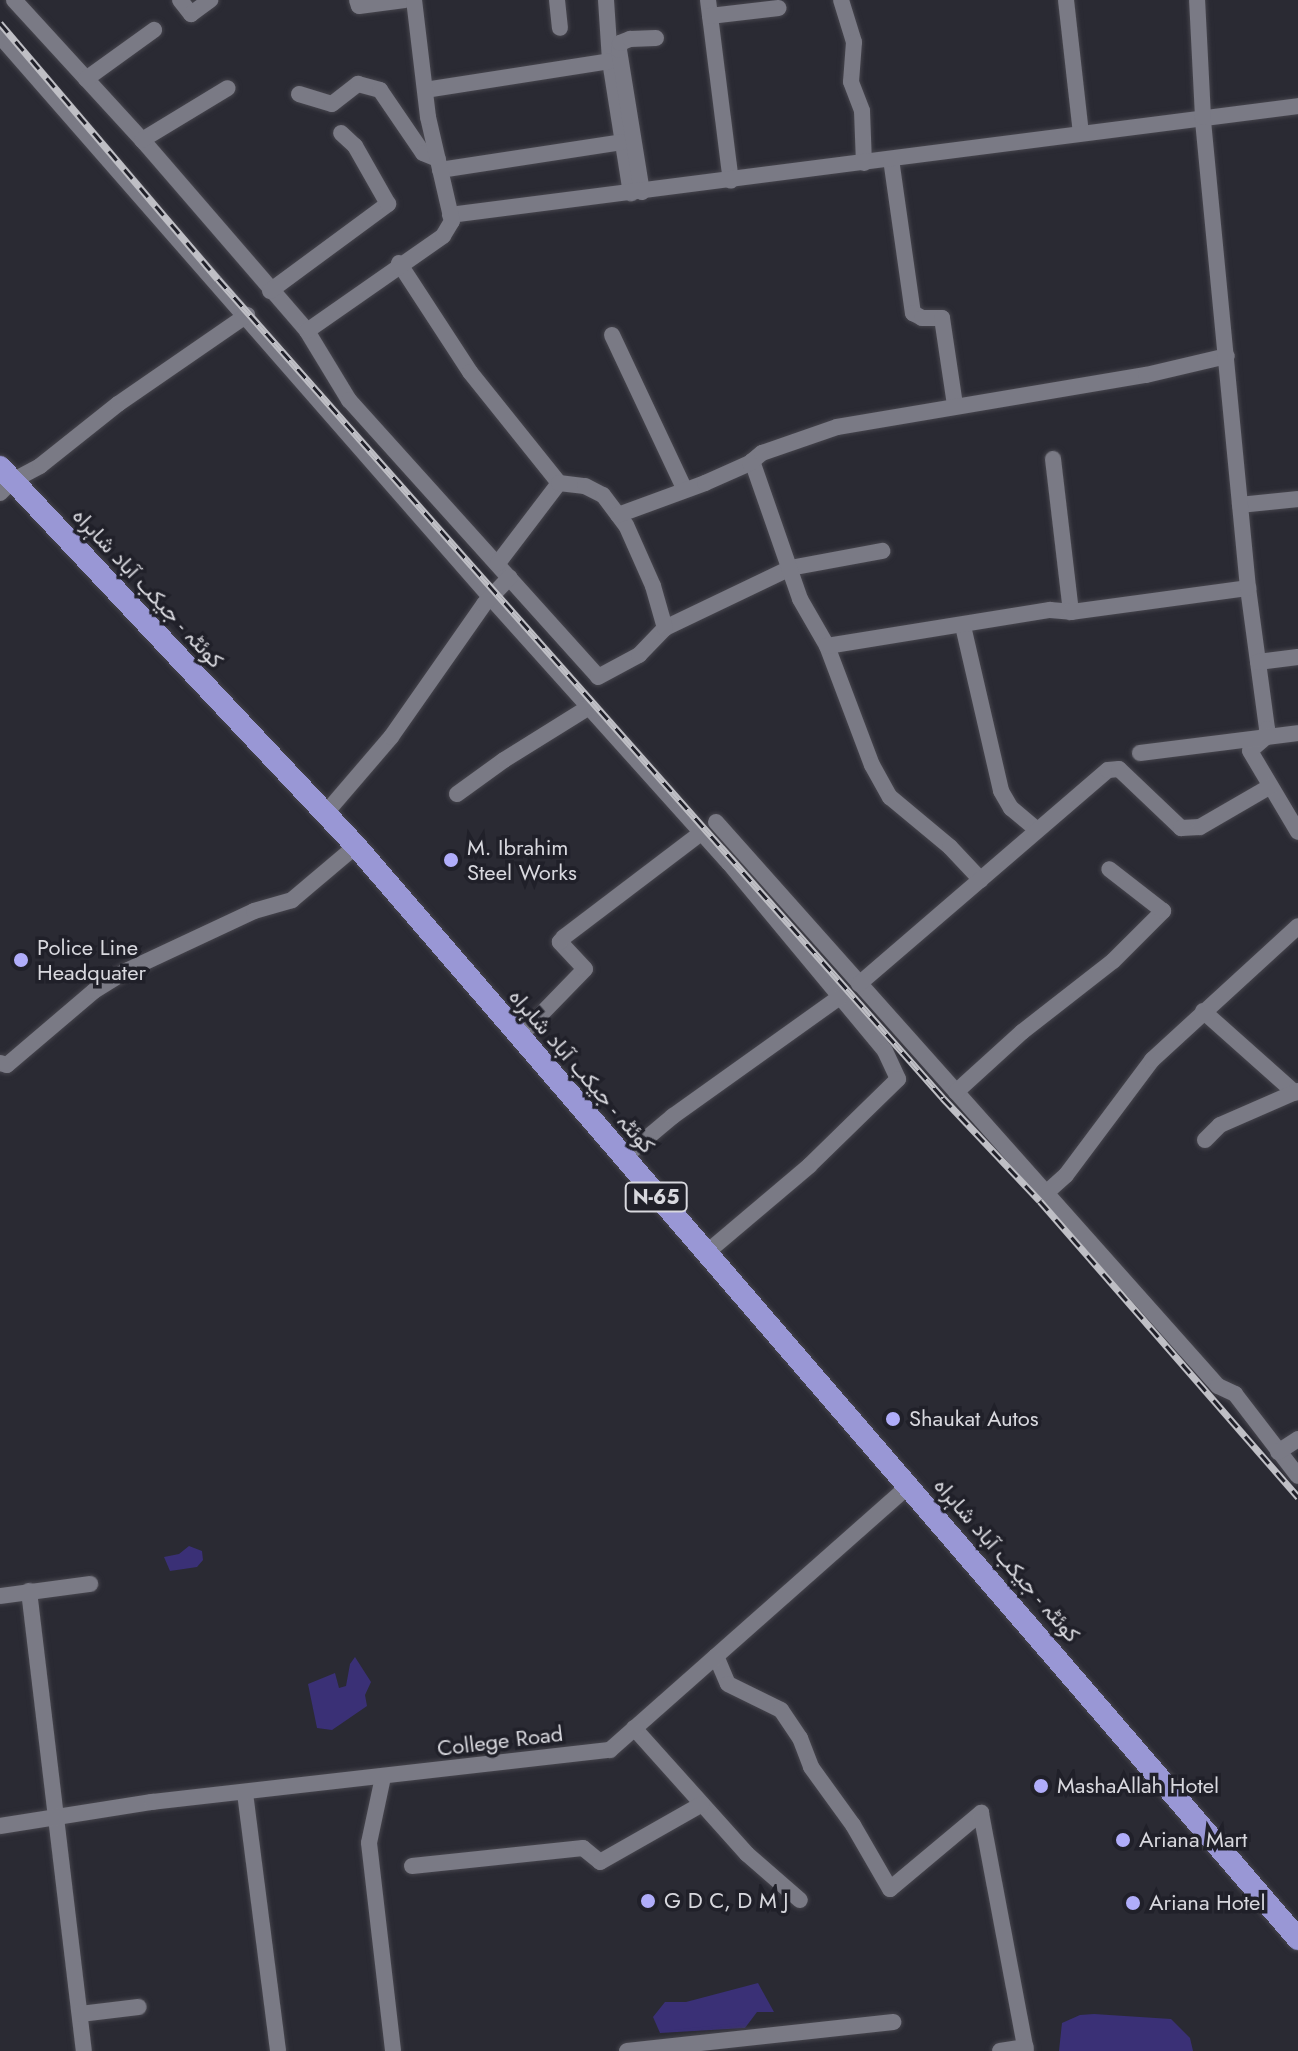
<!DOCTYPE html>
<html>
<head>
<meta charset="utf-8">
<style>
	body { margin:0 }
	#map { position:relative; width:1298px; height:2051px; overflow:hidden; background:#2a2a33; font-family:Jost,Vazirmatn,sans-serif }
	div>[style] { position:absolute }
	.water>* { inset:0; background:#3a3076 }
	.roads { filter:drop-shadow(0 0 2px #46454d) drop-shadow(0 0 2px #46454d) }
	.minor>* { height:16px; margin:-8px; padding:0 8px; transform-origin:8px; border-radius:8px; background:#7a7a85 }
	.trunk>* { height:22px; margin:-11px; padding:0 11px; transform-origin:11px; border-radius:11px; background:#9997d5 }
	.rail>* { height:7px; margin-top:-3.5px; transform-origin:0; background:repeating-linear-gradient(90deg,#202029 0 12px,#bfbfc5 0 24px); box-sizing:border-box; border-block:2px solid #bfbfc5 }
	.dots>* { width:22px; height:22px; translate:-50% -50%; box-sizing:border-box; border:4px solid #202029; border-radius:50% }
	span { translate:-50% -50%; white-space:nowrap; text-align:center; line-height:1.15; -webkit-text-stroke:7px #202029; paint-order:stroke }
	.shield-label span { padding:2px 6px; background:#202029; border:2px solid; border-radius:6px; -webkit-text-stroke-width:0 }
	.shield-label { font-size:20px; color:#d8d8de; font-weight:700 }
	.street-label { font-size:22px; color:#d8d8de }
	.poi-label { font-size:22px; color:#d8d8de }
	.left { translate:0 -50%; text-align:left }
</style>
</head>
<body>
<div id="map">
	<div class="water">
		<i style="clip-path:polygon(189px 1546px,202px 1551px,203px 1560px,197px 1567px,170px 1571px,164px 1557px,179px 1554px)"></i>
		<i style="clip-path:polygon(355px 1657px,371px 1682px,365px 1695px,367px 1706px,332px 1730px,317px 1728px,308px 1684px,335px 1673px,339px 1688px,346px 1686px,350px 1664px)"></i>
		<i style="clip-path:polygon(758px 1983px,774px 2012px,757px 2012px,745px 2028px,660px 2033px,653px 2017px,665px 2002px,686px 2002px)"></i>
		<i style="clip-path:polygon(1094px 2014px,1171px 2019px,1190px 2038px,1193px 2051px,1059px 2051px,1062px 2023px,1080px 2015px)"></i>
	</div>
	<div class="roads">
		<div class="minor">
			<i style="left:14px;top:0;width:194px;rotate:47.5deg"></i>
			<i style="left:145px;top:143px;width:248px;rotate:49.2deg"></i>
			<i style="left:307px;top:331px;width:81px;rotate:58.7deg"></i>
			<i style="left:349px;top:400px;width:372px;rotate:48deg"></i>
			<i style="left:598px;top:677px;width:47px;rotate:-28.2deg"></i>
			<i style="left:639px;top:655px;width:37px;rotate:-46deg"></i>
			<i style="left:665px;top:628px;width:139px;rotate:-25.6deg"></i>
			<i style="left:790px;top:568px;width:94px;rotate:-10.5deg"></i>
			<i style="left:180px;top:0;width:18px;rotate:52deg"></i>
			<i style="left:191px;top:14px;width:24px;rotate:-36deg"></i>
			<i style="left:357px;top:0;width:6px;rotate:72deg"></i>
			<i style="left:359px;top:6px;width:46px;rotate:-7.4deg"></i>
			<i style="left:557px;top:0;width:28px;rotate:84deg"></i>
			<i style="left:606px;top:0;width:61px;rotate:86.2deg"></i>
			<i style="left:610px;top:61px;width:134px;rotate:81deg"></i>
			<i style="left:708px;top:0;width:182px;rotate:82.8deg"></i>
			<i style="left:841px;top:0;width:44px;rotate:72.8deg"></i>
			<i style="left:854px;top:42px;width:40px;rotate:94.3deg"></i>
			<i style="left:851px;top:82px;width:31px;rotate:69deg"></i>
			<i style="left:862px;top:111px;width:52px;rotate:87.8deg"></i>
			<i style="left:1066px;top:0;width:134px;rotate:83.6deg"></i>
			<i style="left:710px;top:16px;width:69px;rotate:-6.6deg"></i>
			<i style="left:0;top:36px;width:746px;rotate:48.86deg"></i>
			<i style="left:491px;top:598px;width:356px;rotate:48.1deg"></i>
			<i style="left:729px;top:863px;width:244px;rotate:50.3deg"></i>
			<i style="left:885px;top:1051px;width:31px;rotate:65deg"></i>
			<i style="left:898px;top:1079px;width:124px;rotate:135.7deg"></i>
			<i style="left:809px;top:1166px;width:135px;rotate:139.8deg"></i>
			<i style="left:86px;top:79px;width:84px;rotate:-35.8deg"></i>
			<i style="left:425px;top:90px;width:187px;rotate:-8.9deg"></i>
			<i style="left:299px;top:94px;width:34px;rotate:17deg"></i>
			<i style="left:332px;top:104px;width:33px;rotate:-38deg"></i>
			<i style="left:358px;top:84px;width:23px;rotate:15deg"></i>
			<i style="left:380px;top:90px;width:76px;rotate:55.7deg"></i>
			<i style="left:423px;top:153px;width:16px;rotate:22deg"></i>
			<i style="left:142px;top:140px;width:100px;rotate:-31.2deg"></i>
			<i style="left:891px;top:159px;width:156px;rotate:81.9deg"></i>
			<i style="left:913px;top:313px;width:10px;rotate:29deg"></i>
			<i style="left:922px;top:318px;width:20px"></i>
			<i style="left:942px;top:318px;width:88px;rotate:81.5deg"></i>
			<i style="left:440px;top:170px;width:184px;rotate:-8.7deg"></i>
			<i style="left:642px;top:192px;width:144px;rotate:-99.2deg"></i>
			<i style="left:619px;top:50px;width:7px;rotate:-82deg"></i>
			<i style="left:620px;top:43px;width:11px;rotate:-22deg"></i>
			<i style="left:630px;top:39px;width:26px;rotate:-2deg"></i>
			<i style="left:450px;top:215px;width:855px;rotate:-7.32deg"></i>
			<i style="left:399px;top:263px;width:130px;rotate:56.9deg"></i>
			<i style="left:470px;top:372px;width:142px;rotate:51.3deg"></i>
			<i style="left:559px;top:483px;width:101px;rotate:127.3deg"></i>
			<i style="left:270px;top:291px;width:147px;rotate:-36.4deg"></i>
			<i style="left:388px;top:204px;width:67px;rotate:-119.6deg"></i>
			<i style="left:355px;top:146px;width:19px;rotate:-137deg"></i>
			<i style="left:307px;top:331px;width:166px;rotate:-34.9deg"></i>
			<i style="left:443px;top:236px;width:17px;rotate:-59deg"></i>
			<i style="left:452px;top:221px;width:107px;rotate:-103deg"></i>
			<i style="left:428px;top:117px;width:118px;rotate:-96.8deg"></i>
			<i style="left:612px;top:335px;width:171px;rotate:64.8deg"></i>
			<i style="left:1053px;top:459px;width:154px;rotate:83.3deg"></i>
			<i style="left:752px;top:461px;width:146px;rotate:70.8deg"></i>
			<i style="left:800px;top:599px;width:54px;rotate:60.1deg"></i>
			<i style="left:827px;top:646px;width:127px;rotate:69.3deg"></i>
			<i style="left:872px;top:765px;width:37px;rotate:61deg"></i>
			<i style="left:890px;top:797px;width:78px;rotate:39.8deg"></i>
			<i style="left:950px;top:847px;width:45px;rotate:46.8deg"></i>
			<i style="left:559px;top:483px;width:26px;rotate:7deg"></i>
			<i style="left:585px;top:486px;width:20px;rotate:27deg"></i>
			<i style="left:603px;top:495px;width:38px;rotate:53deg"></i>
			<i style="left:626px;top:525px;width:67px;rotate:66.1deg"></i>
			<i style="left:653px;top:586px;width:44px;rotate:74.1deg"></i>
			<i style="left:0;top:493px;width:17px;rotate:-45deg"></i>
			<i style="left:12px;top:481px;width:32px;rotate:-28deg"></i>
			<i style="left:40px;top:466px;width:100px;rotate:-38.5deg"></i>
			<i style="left:118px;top:404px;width:157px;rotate:-34.6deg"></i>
			<i style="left:1240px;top:505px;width:58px;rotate:-5.9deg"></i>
			<i style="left:618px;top:515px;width:93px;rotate:-20.2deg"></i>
			<i style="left:705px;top:483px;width:49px;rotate:-24deg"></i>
			<i style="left:750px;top:463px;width:16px;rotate:-40deg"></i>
			<i style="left:762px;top:453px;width:79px;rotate:-19.1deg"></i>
			<i style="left:837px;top:427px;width:313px;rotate:-9.6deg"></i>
			<i style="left:1146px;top:375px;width:83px;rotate:-13.2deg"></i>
			<i style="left:1248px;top:588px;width:142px;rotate:82.3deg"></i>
			<i style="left:1267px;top:729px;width:8px;rotate:97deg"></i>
			<i style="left:1266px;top:737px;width:21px;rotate:139deg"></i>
			<i style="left:1250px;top:751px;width:94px;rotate:59.3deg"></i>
			<i style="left:963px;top:626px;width:169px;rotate:77deg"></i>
			<i style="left:1001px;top:791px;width:20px;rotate:60deg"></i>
			<i style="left:1011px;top:808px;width:34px;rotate:40deg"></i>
			<i style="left:827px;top:646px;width:226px;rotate:-9.2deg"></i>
			<i style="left:1050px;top:610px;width:21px;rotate:5deg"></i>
			<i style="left:1071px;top:612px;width:179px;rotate:-7.7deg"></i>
			<i style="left:1248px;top:588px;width:473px;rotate:-95.5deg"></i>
			<i style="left:1203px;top:117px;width:117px;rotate:-92.9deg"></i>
			<i style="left:1258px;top:662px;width:40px;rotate:-7.1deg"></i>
			<i style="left:1140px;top:753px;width:159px;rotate:-7.2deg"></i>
			<i style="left:457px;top:794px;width:58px;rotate:-35.9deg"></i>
			<i style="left:504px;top:760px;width:100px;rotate:-31.9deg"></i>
			<i style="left:325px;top:814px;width:101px;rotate:-49.4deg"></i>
			<i style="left:391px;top:737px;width:162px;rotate:-55deg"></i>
			<i style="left:484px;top:604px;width:37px;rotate:-46deg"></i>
			<i style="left:716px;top:822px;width:755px;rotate:48.33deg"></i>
			<i style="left:1218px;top:1386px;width:19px;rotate:25deg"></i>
			<i style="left:1235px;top:1394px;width:103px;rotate:52.5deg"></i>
			<i style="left:859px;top:984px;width:328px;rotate:-40.7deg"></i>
			<i style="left:1108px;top:770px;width:11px;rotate:-5deg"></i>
			<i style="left:1119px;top:769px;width:86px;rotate:43.6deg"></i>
			<i style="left:1181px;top:828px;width:19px;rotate:-3deg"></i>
			<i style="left:1200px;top:827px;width:80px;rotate:-30.1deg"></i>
			<i style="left:1203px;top:1011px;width:123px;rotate:41.7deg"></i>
			<i style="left:518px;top:1038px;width:96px;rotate:-45.8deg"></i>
			<i style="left:585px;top:969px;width:37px;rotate:-133deg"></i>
			<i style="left:560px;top:942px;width:6px;rotate:-51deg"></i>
			<i style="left:564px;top:937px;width:172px;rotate:-37.2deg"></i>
			<i style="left:0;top:1063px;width:7px;rotate:16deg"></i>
			<i style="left:7px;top:1065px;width:114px;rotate:-40.4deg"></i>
			<i style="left:94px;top:991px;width:38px;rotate:-32deg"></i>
			<i style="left:126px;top:971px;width:141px;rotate:-25.1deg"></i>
			<i style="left:254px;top:911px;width:40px;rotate:-16deg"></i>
			<i style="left:292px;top:900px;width:84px;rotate:-40.2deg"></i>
			<i style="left:956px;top:1092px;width:89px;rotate:-42.3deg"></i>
			<i style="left:1022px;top:1032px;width:115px;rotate:-38deg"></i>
			<i style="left:1113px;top:961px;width:71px;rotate:-45deg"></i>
			<i style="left:1163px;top:911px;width:68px;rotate:-142.1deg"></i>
			<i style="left:1205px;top:1140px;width:21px;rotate:-45deg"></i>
			<i style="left:1220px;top:1125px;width:85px;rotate:-23.6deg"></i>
			<i style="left:623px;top:1158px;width:65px;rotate:-40deg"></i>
			<i style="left:673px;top:1116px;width:205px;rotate:-35.5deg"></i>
			<i style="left:1046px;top:1193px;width:27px;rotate:-42deg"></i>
			<i style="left:1066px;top:1175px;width:144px;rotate:-53.2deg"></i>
			<i style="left:1152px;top:1060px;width:198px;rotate:-42.5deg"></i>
			<i style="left:1278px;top:1452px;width:24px;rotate:-33deg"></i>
			<i style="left:29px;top:1591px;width:463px;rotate:83.2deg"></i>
			<i style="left:0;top:1596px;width:91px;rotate:-7.6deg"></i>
			<i style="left:716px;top:1656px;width:30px;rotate:67deg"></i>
			<i style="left:728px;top:1684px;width:59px;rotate:26.1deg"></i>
			<i style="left:781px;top:1710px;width:34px;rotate:56deg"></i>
			<i style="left:800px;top:1738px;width:31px;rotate:69deg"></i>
			<i style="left:811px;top:1767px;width:72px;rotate:54.1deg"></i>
			<i style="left:853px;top:1825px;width:74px;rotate:60deg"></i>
			<i style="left:890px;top:1889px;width:119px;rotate:-39.9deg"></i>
			<i style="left:981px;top:1813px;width:242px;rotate:79.3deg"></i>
			<i style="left:634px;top:1728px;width:169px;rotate:48.1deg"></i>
			<i style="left:747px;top:1854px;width:70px;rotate:41deg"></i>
			<i style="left:383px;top:1777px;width:67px;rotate:102deg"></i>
			<i style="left:369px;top:1843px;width:209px;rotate:83.4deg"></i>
			<i style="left:245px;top:1793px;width:260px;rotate:82.7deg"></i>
			<i style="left:0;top:1826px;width:154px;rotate:-9deg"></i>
			<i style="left:152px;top:1802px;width:461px;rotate:-6.5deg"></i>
			<i style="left:610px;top:1750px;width:398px;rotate:-41.5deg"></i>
			<i style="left:412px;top:1866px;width:172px;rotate:-6deg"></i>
			<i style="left:583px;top:1848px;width:22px;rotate:39deg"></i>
			<i style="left:600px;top:1862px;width:117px;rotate:-29.6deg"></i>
			<i style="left:80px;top:2014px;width:59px;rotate:-6.8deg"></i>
			<i style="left:627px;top:2051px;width:268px;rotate:-6.2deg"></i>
			<i style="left:1000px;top:2051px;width:26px;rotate:-9deg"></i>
		</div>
		<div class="trunk">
			<i style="left:0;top:467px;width:520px;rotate:46.79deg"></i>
			<i style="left:356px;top:846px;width:1443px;rotate:49.24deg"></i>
		</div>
	</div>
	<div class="rail">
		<i style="left:0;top:23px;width:336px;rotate:49.6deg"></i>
		<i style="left:218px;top:279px;width:1094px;rotate:48.48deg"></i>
		<i style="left:943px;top:1098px;width:141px;rotate:46.7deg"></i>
		<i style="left:1040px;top:1201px;width:393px;rotate:48.9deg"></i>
	</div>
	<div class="dots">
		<i style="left:451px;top:860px;background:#b0adfa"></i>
		<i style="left:21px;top:960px;background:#b0adfa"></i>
		<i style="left:893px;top:1419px;background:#b0adfa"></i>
		<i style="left:1041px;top:1786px;background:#b0adfa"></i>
		<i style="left:1123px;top:1840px;background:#b0adfa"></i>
		<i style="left:648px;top:1901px;background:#b0adfa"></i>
		<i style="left:1133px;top:1903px;background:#b0adfa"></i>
	</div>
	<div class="shield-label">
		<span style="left:656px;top:1197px">N-65</span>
	</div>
	<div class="street-label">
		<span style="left:148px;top:588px;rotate:47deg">کوئٹہ - جیکب آباد شاہراہ</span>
		<span style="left:582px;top:1071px;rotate:49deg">کوئٹہ - جیکب آباد شاہراہ</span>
		<span style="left:1007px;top:1560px;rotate:49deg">کوئٹہ - جیکب آباد شاہراہ</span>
		<span style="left:500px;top:1741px;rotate:-7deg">College Road</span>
	</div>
	<div class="poi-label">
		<span class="left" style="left:467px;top:860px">M. Ibrahim<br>Steel Works</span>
		<span class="left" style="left:37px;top:960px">Police Line<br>Headquater</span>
		<span class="left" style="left:909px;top:1419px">Shaukat Autos</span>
		<span class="left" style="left:1057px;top:1786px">MashaAllah Hotel</span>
		<span class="left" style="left:1139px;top:1840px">Ariana Mart</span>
		<span class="left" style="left:664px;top:1901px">G D C, D M J</span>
		<span class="left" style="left:1149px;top:1903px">Ariana Hotel</span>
	</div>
</div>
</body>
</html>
